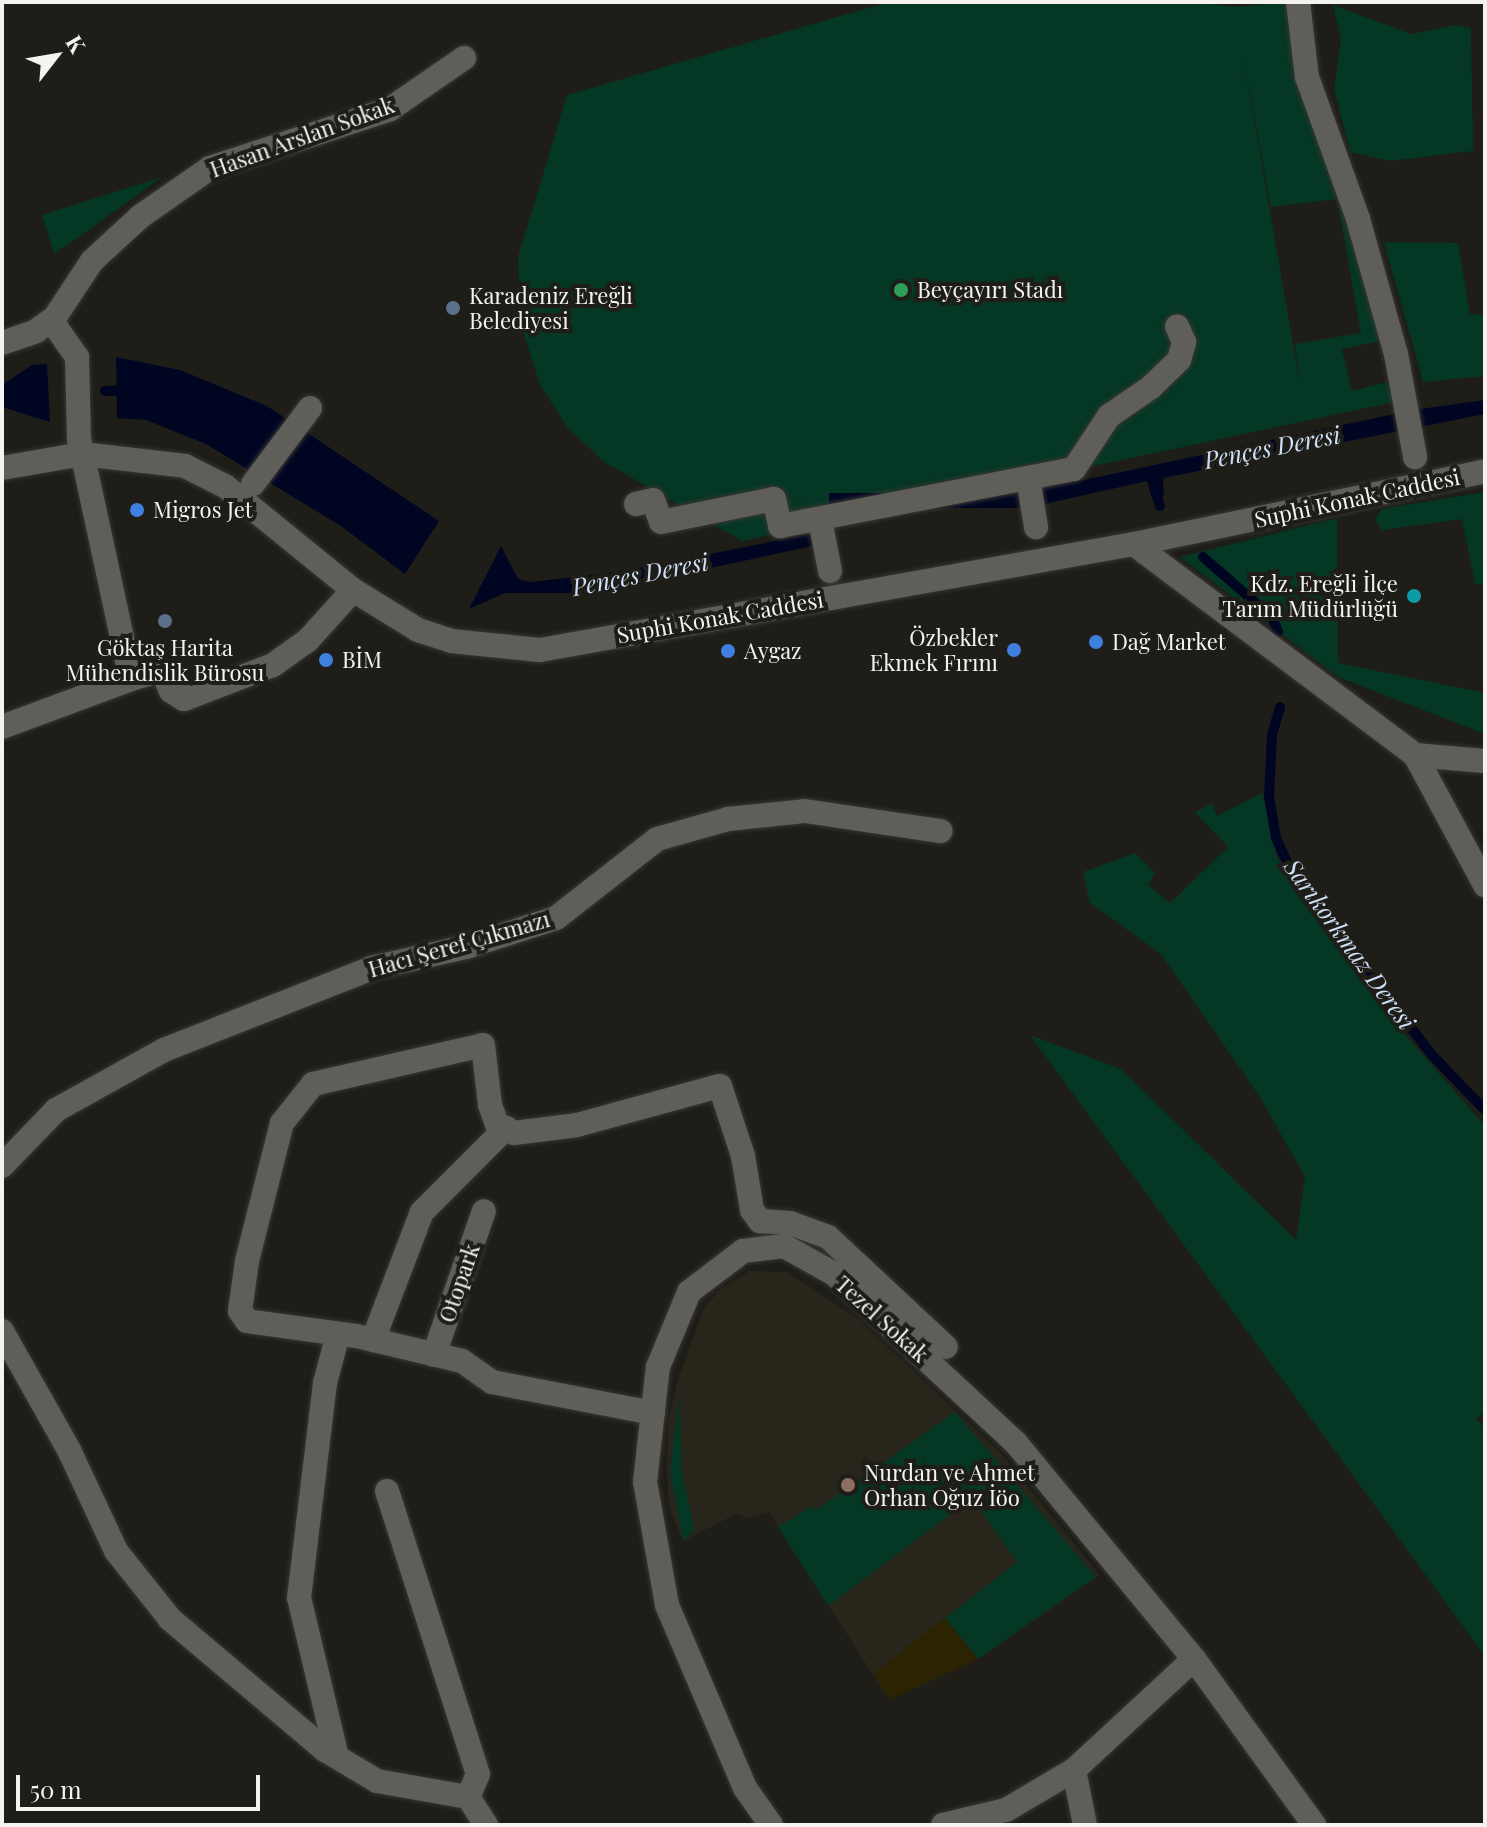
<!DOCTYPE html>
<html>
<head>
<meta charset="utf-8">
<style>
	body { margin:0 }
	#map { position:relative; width:1487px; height:1827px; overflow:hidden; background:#1e1d18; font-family:"Playfair Display",serif }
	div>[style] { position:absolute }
	.built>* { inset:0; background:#28251b }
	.green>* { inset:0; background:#053725 }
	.sand>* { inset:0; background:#2b2302 }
	.water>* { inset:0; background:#000622; transform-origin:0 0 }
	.stream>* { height:10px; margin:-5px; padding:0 5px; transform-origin:5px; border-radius:5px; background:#000622 }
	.roads { filter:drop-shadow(0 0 2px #373633) drop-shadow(0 0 2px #373633) }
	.minor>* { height:24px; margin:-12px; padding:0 12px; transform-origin:12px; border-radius:12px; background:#605e59 }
	.dots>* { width:22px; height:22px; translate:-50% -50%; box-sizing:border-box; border:4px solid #1e1d18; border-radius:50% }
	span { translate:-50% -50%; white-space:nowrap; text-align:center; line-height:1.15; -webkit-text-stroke:8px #1e1d18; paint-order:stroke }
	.street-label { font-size:22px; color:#f4f3f0 }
	.poi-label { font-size:22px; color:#f4f3f0 }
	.left { translate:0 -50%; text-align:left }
	.right { translate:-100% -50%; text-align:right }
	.water-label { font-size:24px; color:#cde0f8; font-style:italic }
	.frame { position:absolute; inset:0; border:4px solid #f4f3f0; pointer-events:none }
	.north { position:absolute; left:16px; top:16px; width:80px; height:80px; -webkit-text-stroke:6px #1e1d18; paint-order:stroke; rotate:59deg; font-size:22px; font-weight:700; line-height:32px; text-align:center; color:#f4f3f0 }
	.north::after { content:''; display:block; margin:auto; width:28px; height:36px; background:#f4f3f0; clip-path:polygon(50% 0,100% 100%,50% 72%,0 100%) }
	.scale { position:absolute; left:16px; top:1775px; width:244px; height:36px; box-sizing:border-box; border:4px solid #f4f3f0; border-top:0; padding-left:10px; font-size:24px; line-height:28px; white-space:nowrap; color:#f4f3f0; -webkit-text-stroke:6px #1e1d18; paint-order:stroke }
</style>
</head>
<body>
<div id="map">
	<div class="built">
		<i style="clip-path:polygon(749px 1271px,787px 1272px,858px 1319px,997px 1449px,1100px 1575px,978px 1659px,889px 1700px,769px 1512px,746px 1518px,738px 1513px,683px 1541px,669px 1507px,667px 1469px,668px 1422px,677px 1383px,703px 1310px,718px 1291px)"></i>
	</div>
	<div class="green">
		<i style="clip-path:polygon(evenodd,889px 2px,1191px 2px,1235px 7px,1289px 2px,1298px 90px,1336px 189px,1380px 341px,1342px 349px,1352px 391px,1391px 381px,1394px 402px,742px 541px,604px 462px,568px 428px,540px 385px,520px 322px,518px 257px,567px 95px,889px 2px,1241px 45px,1271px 207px,1337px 199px,1361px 333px,1295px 344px,1300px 384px,1241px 45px)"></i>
		<i style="clip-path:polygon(1333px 5px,1411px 34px,1455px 25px,1471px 28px,1473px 151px,1390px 161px,1350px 152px,1334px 89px,1341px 39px)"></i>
		<i style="clip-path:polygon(162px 177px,85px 233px,54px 254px,42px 215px)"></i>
		<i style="clip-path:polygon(1384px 242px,1458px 243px,1470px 314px,1485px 315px,1485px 376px,1423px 382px)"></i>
		<i style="clip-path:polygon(1485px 492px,1485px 584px,1475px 584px,1462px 519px,1382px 530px,1375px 520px,1382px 509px)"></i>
		<i style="clip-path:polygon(1337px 518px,1338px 663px,1485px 693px,1485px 734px,1338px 677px,1180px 557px)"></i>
		<i style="clip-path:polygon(1262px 793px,1276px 855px,1298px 896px,1381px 1007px,1485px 1126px,1485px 1412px,1476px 1419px,1485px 1427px,1485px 1656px,1030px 1035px,1121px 1069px,1296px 1240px,1305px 1177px,1260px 1097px,1161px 954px,1090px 903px,1083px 872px,1135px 853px,1155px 873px,1148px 885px,1170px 903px,1228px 847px,1195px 812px,1212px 803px,1217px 816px)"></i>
		<i style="clip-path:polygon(679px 1394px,682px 1470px,694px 1529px,683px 1541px,670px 1473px)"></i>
		<i style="clip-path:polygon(955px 1412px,1096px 1577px,978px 1659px,945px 1618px,1017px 1562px,972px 1498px,828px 1606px,778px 1527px,812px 1506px,816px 1510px)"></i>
	</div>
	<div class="sand">
		<i style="clip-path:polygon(945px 1618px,978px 1659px,889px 1700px,874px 1673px)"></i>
	</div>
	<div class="water">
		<i style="clip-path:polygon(116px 357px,180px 370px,267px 406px,439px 521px,405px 574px,341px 526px,206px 444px,146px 420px,117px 418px)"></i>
		<i style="clip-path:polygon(47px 364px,50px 422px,2px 407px,2px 385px,32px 365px)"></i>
		<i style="clip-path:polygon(1485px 400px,1485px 414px,1163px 478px,1164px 496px,1154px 503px,1147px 481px,1040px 505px,1037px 490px,1413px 410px)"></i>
		<i style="left:1019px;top:493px;width:15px;height:190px;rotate:90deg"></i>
		<i style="clip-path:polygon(815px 533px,817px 545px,594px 593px,505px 593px,469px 609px,501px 546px,518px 579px,531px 582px,619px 572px)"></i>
	</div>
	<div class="stream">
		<i style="left:105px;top:391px;width:23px;rotate:-2deg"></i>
		<i style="left:1154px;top:488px;width:19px;rotate:72deg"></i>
		<i style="left:1203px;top:557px;width:91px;rotate:41deg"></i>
		<i style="left:1272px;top:617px;width:16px;rotate:68deg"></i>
		<i style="left:1280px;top:707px;width:29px;rotate:106deg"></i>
		<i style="left:1272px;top:735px;width:61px;rotate:92.8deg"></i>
		<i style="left:1269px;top:796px;width:43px;rotate:80.5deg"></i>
		<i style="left:1276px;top:838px;width:40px;rotate:65deg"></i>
		<i style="left:1293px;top:874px;width:228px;rotate:52.5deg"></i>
		<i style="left:1432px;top:1055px;width:76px;rotate:46.1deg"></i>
	</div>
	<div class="roads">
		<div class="minor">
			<i style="left:1298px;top:2px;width:76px;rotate:83.2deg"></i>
			<i style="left:1307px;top:77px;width:151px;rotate:70.2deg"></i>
			<i style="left:1358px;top:219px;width:140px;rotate:74.3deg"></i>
			<i style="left:1396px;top:354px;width:105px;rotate:79.5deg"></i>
			<i style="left:2px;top:343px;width:36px;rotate:-19deg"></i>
			<i style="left:36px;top:331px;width:24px;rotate:-36deg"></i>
			<i style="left:55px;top:317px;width:67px;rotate:-56.5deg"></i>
			<i style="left:92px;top:261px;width:67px;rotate:-42.6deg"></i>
			<i style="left:141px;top:216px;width:84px;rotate:-34.8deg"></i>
			<i style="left:210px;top:168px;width:189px;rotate:-18.1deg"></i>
			<i style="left:390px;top:109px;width:90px;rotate:-34.6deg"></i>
			<i style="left:2px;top:468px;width:81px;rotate:-9.9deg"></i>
			<i style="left:82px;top:454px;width:104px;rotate:6.6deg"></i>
			<i style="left:185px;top:466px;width:45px;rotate:26.6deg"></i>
			<i style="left:225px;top:486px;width:165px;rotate:39.1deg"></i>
			<i style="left:353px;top:590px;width:76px;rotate:31.6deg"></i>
			<i style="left:418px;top:630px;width:35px;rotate:18deg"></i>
			<i style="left:451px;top:641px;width:89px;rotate:5.8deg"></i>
			<i style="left:540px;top:650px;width:603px;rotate:-10.12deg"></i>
			<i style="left:1134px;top:544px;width:359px;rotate:-11.7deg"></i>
			<i style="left:1028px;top:478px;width:50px;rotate:80.7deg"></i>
			<i style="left:253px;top:484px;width:95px;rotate:-53.1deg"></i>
			<i style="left:636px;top:504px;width:17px;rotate:-13deg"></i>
			<i style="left:653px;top:500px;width:23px;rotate:70deg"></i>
			<i style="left:661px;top:522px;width:115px;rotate:-11.5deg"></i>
			<i style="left:774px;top:499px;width:28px;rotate:77deg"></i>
			<i style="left:780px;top:526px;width:299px;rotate:-11deg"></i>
			<i style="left:1074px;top:469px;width:64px;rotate:-56.6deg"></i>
			<i style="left:1109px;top:416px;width:51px;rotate:-34.6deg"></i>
			<i style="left:1151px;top:387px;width:39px;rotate:-44deg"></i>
			<i style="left:1179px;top:360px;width:19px;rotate:-74deg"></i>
			<i style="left:1184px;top:342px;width:17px;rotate:-114deg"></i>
			<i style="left:820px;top:520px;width:52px;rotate:78.9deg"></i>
			<i style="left:1134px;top:544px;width:351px;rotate:36.9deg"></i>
			<i style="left:1415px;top:755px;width:70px;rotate:4.9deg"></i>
			<i style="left:131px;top:679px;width:32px;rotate:-16deg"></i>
			<i style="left:162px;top:670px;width:23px;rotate:67deg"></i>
			<i style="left:171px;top:691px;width:15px;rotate:32deg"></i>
			<i style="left:184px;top:699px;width:95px;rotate:-20.9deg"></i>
			<i style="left:273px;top:665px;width:43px;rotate:-35.5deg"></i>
			<i style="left:308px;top:640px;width:67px;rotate:-48deg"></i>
			<i style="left:2px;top:727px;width:138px;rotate:-20.4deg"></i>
			<i style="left:131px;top:679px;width:246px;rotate:-102.2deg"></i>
			<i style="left:79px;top:439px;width:82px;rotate:-91.4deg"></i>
			<i style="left:77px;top:357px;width:45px;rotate:-125.1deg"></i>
			<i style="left:1415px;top:755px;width:148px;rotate:61.7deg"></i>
			<i style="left:2px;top:1166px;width:78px;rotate:-46deg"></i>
			<i style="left:56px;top:1110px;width:124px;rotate:-29.1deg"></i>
			<i style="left:164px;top:1050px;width:224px;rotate:-21.5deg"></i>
			<i style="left:372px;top:968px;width:96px;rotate:-12.6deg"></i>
			<i style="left:466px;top:947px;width:95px;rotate:-17.9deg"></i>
			<i style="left:556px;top:918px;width:128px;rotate:-38deg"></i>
			<i style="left:657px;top:839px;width:74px;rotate:-15.7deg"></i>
			<i style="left:728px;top:819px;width:77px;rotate:-5.9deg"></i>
			<i style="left:805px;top:811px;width:137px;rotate:8.4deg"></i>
			<i style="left:2px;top:1331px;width:137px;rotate:60.6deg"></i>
			<i style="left:69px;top:1450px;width:111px;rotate:65deg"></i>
			<i style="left:116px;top:1551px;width:87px;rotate:51.5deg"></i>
			<i style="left:170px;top:1619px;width:203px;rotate:40.2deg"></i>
			<i style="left:325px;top:1750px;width:61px;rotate:30.8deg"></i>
			<i style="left:377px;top:1781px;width:92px;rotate:10deg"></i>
			<i style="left:468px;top:1797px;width:33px;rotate:57deg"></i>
			<i style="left:373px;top:1340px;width:137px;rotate:-69.1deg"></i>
			<i style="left:422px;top:1212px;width:119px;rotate:-45deg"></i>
			<i style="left:434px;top:1355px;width:152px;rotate:-70.9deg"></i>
			<i style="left:653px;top:1413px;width:164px;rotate:-169.1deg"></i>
			<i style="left:492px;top:1382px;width:37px;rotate:-145deg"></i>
			<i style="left:462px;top:1361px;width:109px;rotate:-166.7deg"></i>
			<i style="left:356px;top:1336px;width:110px;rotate:-172.2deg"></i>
			<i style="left:247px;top:1321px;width:12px;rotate:-125deg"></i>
			<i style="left:240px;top:1311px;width:50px;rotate:-82deg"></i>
			<i style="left:247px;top:1261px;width:142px;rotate:-75.8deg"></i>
			<i style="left:282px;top:1123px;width:50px;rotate:-51.5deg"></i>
			<i style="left:313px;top:1084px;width:174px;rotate:-12.9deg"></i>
			<i style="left:483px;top:1045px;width:60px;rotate:83.3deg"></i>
			<i style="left:490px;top:1105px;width:20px;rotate:70deg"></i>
			<i style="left:497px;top:1124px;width:19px;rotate:28deg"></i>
			<i style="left:514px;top:1133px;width:64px;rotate:-7.2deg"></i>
			<i style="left:577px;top:1125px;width:148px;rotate:-15.3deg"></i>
			<i style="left:720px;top:1086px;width:74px;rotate:71.8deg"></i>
			<i style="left:743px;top:1156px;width:55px;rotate:80.5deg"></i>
			<i style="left:752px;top:1210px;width:14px;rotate:54deg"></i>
			<i style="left:760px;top:1221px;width:30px;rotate:4deg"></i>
			<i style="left:790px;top:1223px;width:40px;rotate:20.2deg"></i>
			<i style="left:828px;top:1237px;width:161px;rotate:43deg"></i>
			<i style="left:387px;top:1491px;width:297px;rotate:72.2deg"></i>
			<i style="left:478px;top:1774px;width:25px;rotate:113deg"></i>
			<i style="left:337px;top:1757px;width:163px;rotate:-103.4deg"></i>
			<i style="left:299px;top:1598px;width:217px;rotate:-83.1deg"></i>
			<i style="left:325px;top:1383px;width:51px;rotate:-75.1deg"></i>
			<i style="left:1074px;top:1770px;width:56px;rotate:78.7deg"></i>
			<i style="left:771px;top:1825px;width:45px;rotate:-125.1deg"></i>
			<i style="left:745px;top:1788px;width:199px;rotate:-113.1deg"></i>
			<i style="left:667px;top:1605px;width:125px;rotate:-100.1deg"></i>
			<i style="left:645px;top:1482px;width:116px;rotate:-83.6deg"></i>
			<i style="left:658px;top:1367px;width:81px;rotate:-67.5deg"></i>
			<i style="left:689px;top:1292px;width:68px;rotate:-37.2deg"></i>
			<i style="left:743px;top:1251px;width:41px;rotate:-7deg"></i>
			<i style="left:784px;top:1246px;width:57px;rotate:29.2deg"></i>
			<i style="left:834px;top:1274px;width:247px;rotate:42.9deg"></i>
			<i style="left:1015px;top:1442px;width:281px;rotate:50.5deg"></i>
			<i style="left:1194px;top:1659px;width:205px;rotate:54.1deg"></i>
			<i style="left:943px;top:1825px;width:65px;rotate:-13.4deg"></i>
			<i style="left:1006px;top:1810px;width:79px;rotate:-30.5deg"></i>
			<i style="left:1074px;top:1770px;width:163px;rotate:-42.8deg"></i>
		</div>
	</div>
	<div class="dots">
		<i style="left:901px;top:290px;background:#2e9e5b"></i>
		<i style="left:453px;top:308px;background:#5c6f8a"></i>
		<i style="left:137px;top:510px;background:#3f7fe0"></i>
		<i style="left:1414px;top:596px;background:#0f9aa8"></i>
		<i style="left:165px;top:621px;background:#5c6f8a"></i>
		<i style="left:1096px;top:642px;background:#3f7fe0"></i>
		<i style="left:1014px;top:650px;background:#3f7fe0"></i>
		<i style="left:728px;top:651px;background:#3f7fe0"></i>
		<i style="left:326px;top:660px;background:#3f7fe0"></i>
		<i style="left:848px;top:1485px;background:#8d6e63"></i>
	</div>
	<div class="street-label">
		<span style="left:302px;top:137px;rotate:-20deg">Hasan Arslan Sokak</span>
		<span style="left:1357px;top:498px;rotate:-12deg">Suphi Konak Caddesi</span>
		<span style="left:720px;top:617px;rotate:-10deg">Suphi Konak Caddesi</span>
		<span style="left:459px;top:944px;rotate:-16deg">Hacı Şeref Çıkmazı</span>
		<span style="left:459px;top:1283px;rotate:-71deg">Otopark</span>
		<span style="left:882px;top:1319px;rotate:42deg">Tezel Sokak</span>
	</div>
	<div class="poi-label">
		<span class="left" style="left:917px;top:290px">Beyçayırı Stadı</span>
		<span class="left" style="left:469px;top:308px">Karadeniz Ereğli<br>Belediyesi</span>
		<span class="left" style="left:153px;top:510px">Migros Jet</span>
		<span class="right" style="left:1398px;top:596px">Kdz. Ereğli İlçe<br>Tarım Müdürlüğü</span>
		<span class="right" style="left:998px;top:650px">Özbekler<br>Ekmek Fırını</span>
		<span class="left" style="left:1112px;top:642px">Dağ Market</span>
		<span style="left:165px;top:660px">Göktaş Harita<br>Mühendislik Bürosu</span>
		<span class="left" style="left:744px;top:651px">Aygaz</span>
		<span class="left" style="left:342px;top:660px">BİM</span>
		<span class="left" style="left:864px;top:1485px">Nurdan ve Ahmet<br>Orhan Oğuz İöo</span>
	</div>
	<div class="water-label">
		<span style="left:1272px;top:447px;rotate:-11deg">Pençes Deresi</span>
		<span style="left:640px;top:574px;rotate:-11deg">Pençes Deresi</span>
		<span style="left:1350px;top:944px;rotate:54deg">Sarıkorkmaz Deresi</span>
	</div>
	<div class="frame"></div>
	<div class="north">K</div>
	<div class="scale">50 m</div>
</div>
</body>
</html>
